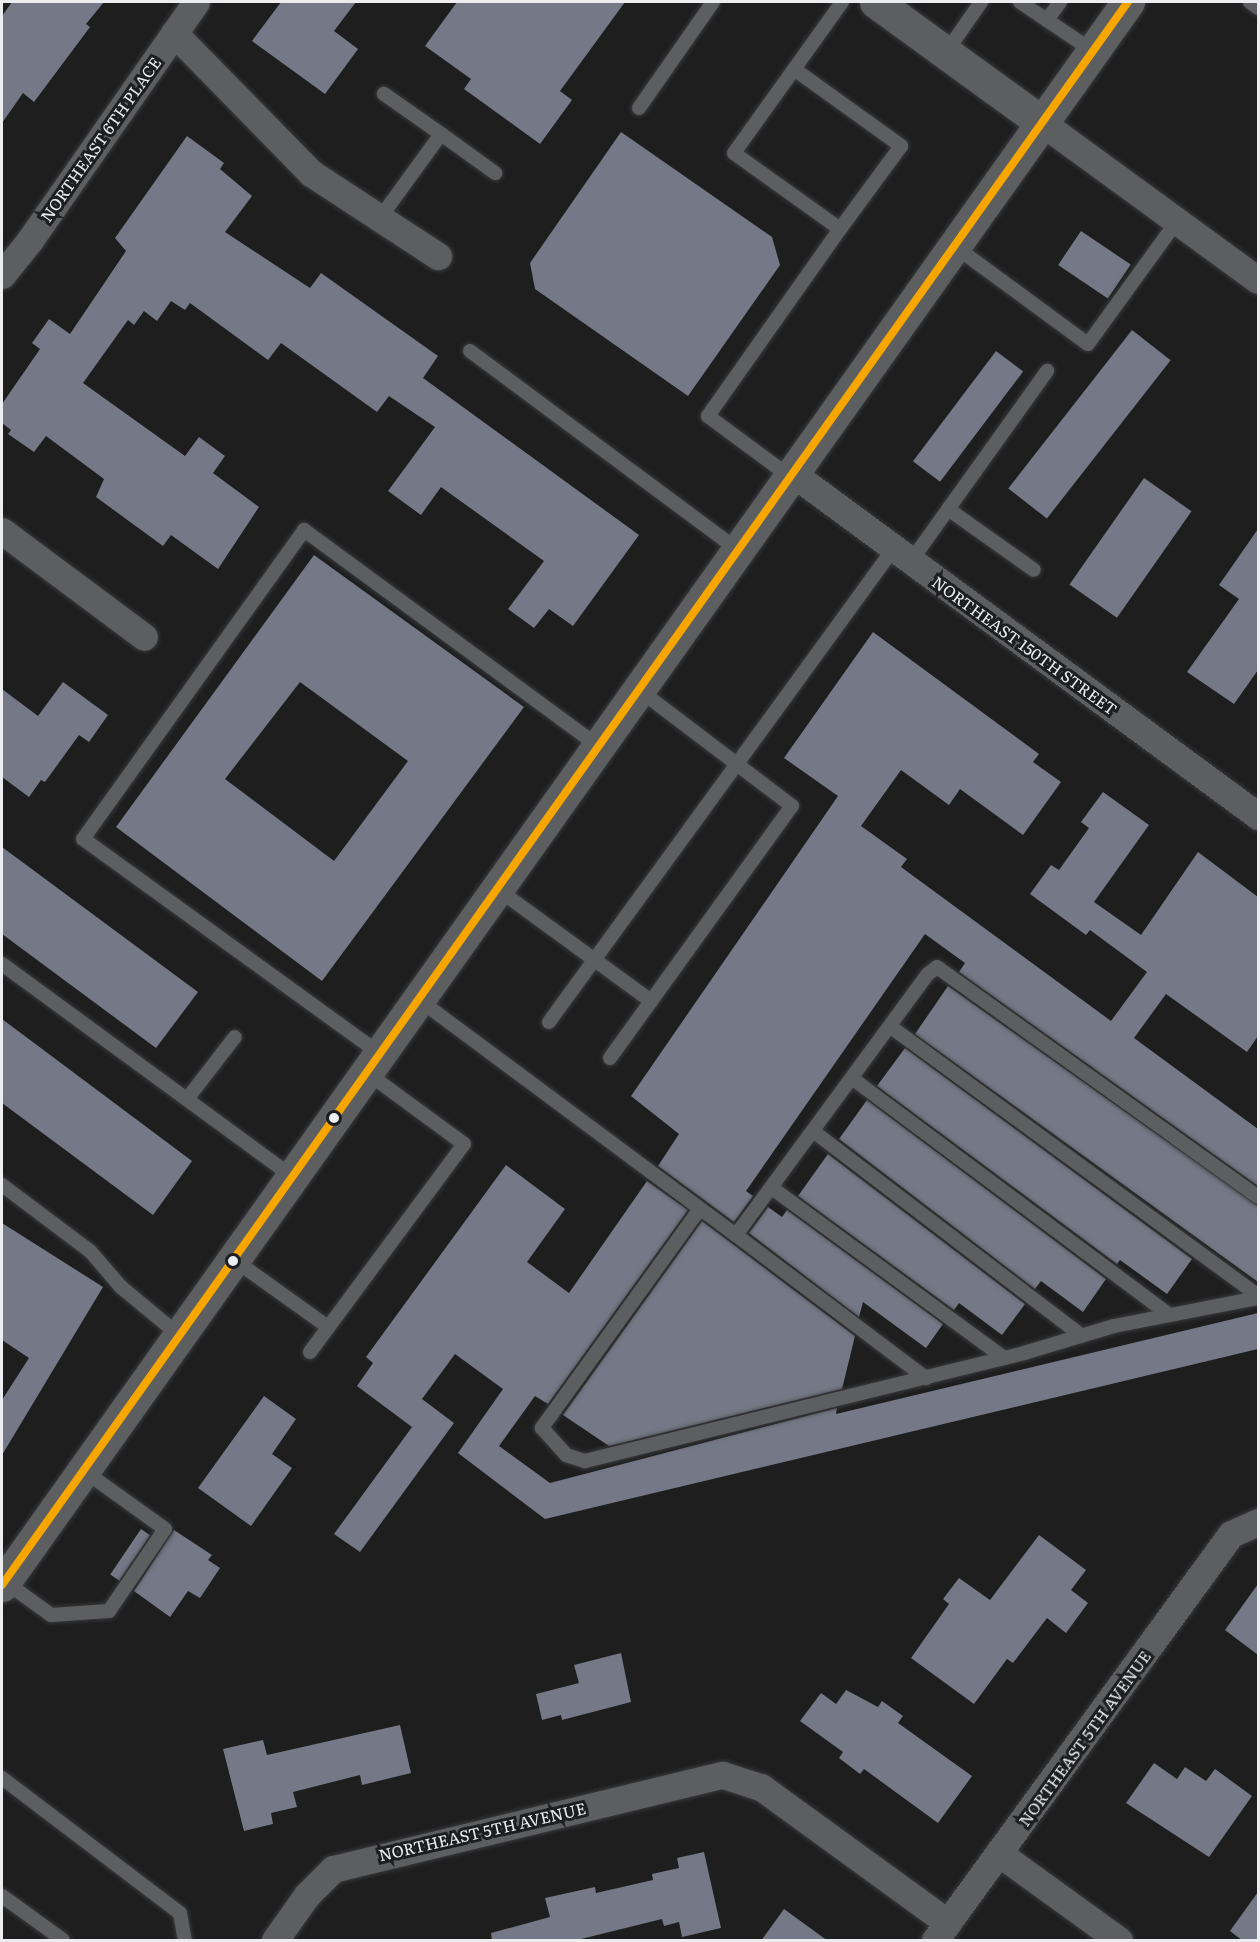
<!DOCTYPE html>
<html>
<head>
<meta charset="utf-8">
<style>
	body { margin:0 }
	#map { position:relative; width:1260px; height:1942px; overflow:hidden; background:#1e1e1f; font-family:Literata,serif }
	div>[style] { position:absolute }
	.building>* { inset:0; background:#757886; transform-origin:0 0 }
	.roads { filter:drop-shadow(0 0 2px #39393b) drop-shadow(0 0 2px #39393b) }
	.lane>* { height:14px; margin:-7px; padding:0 7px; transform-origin:7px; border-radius:7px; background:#5d5e5f }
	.street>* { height:27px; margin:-13.5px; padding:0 13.5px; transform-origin:13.5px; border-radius:13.5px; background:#5d5e5f }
	.secondary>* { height:33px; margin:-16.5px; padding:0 16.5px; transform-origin:16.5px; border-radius:16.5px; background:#5d5e5f }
	.bus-1>* { height:8px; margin:-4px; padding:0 4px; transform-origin:4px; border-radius:4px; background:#f7a600 }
	.dots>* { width:16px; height:16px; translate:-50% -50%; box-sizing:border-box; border:3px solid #1d1e20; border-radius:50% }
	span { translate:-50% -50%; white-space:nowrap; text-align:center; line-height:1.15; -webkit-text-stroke:6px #1d1e20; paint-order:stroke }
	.street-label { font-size:16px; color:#ededef }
	.frame { position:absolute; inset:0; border:3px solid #ededef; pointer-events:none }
</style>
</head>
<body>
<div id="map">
	<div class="building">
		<i style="clip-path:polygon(12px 2px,104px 2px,86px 24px,90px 27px,34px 102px,23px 93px,2px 123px,2px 16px)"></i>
		<i style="clip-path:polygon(281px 2px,356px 2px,334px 31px,358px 49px,325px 94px,252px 41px)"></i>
		<i style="clip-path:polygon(457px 2px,625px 2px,560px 91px,572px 100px,540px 144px,464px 89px,471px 79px,425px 46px)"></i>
		<i style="clip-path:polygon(621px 132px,772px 237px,780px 265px,688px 396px,535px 289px,530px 263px)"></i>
		<i style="clip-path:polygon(187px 136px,224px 163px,220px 169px,252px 196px,225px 232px,310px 288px,321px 273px,438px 356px,423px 378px,639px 535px,573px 626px,549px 609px,534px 628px,508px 609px,544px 561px,441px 487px,421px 515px,388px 491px,435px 427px,389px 396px,377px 412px,281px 343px,268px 360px,190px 303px,185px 310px,171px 301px,157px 321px,144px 311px,134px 325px,128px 320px,83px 383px,185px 456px,199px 437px,225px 456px,213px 473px,259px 507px,218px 569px,171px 535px,163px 546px,96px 497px,104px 479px,46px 436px,34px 452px,8px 434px,11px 430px,2px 423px,2px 404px,40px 349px,32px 343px,49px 319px,70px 334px,126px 251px,115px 238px)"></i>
		<i style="left:1081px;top:231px;width:60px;height:41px;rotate:34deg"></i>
		<i style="left:1132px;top:330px;width:49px;height:201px;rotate:38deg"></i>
		<i style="left:996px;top:351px;width:34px;height:138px;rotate:37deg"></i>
		<i style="left:1144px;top:478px;width:58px;height:130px;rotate:35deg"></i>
		<i style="clip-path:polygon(1258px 529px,1258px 670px,1234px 704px,1187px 672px,1239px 599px,1219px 585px)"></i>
		<i style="clip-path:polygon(evenodd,314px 555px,524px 707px,322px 981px,116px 827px,314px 555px,300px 682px,408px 761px,334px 861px,225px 779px,300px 682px)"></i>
		<i style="clip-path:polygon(873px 632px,1039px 754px,1033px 762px,1061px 782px,1023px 835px,960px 789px,949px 805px,901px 770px,861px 826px,907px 859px,901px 867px,1111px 1021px,1147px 972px,1090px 930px,1086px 935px,1030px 894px,1051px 865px,1059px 870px,1089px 828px,1081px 822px,1103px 792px,1149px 825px,1094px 902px,1141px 935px,1198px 852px,1258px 897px,1258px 1036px,1247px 1052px,1166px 994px,1134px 1038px,1258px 1129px,1258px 1186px,959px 972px,965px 963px,925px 934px,746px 1191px,753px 1196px,734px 1222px,658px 1166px,679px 1134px,631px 1096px,838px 796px,784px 758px)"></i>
		<i style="clip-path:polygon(63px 682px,108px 715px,89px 742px,79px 735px,45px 782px,41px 780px,29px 797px,2px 777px,2px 689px,38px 716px)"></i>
		<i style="clip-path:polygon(2px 847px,198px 992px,156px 1048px,2px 934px)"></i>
		<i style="clip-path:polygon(948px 986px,1258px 1206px,1258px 1282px,915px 1034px)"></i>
		<i style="clip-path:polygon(2px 1019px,192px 1161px,153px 1215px,2px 1103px)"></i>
		<i style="clip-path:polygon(905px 1048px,1192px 1259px,1167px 1294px,1120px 1260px,1117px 1264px,877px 1086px)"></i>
		<i style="clip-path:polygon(867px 1100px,1106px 1279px,1083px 1312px,1041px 1281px,1035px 1289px,839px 1139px)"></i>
		<i style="clip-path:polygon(828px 1154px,1025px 1304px,1002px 1335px,959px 1303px,954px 1310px,798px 1196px)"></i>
		<i style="clip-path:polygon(506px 1165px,565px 1209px,527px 1262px,569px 1293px,647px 1181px,688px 1210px,548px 1404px,535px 1396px,499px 1446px,550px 1483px,837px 1408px,836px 1414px,1258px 1313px,1258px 1349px,545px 1519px,458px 1453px,503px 1389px,455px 1354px,422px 1399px,454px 1423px,360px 1552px,334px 1534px,412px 1427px,357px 1386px,373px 1363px,366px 1357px)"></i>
		<i style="clip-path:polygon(768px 1207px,782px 1217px,787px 1210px,943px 1324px,926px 1348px,863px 1302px,859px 1317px,749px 1233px)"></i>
		<i style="clip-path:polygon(702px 1221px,855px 1336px,842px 1389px,609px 1446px,563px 1415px)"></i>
		<i style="clip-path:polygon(2px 1223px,103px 1287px,2px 1455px,2px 1400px,29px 1358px,2px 1340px)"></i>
		<i style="clip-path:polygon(264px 1396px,296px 1419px,272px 1454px,292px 1468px,251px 1526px,198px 1488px)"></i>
		<i style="left:141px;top:1529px;width:11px;height:55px;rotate:34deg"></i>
		<i style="clip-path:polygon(174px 1530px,212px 1555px,208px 1560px,220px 1568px,200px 1598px,188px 1591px,170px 1617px,134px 1591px)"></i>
		<i style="clip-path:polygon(1039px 1535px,1086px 1570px,1071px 1590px,1088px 1603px,1066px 1633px,1047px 1618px,1013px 1663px,1007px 1659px,974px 1704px,911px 1658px,949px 1604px,943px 1599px,959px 1578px,990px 1600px)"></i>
		<i style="clip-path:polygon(1258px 1584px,1258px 1655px,1225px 1630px)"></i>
		<i style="clip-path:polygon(621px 1653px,631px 1702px,562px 1720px,561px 1715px,542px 1720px,536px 1694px,579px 1683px,574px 1665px)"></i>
		<i style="clip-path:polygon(846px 1690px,878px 1707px,882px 1701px,903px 1716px,898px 1723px,972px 1776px,938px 1823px,864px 1769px,860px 1774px,839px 1758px,843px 1752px,800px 1721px,821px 1693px,836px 1704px)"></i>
		<i style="clip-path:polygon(400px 1725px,411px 1773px,362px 1785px,360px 1775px,293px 1792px,297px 1807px,271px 1813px,273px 1824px,244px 1831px,223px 1749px,263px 1740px,267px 1755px)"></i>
		<i style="clip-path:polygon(1154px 1763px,1177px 1779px,1185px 1767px,1206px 1781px,1215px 1769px,1252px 1796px,1209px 1857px,1126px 1803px)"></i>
		<i style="clip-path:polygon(704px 1852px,721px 1928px,682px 1937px,679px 1922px,664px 1926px,662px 1919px,573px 1941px,492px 1941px,491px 1933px,550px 1917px,545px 1898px,595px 1887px,596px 1893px,653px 1880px,652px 1874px,679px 1868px,677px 1858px)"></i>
		<i style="clip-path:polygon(1258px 1892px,1258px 1941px,1243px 1941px,1230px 1931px)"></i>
		<i style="clip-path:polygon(784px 1909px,828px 1941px,761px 1941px)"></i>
	</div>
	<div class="roads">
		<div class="lane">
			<i style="left:1020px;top:2px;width:88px;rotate:33.9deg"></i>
			<i style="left:1250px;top:2px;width:10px;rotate:37deg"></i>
			<i style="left:1047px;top:20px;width:22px;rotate:-54deg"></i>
			<i style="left:947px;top:51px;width:60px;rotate:-55.2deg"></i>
			<i style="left:794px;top:69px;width:132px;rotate:35.7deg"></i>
			<i style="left:901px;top:146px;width:103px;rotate:126.3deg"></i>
			<i style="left:639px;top:108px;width:129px;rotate:-55.1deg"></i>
			<i style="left:441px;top:134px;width:67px;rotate:35.8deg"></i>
			<i style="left:380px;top:218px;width:104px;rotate:-54deg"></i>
			<i style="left:441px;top:134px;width:70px;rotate:-144.9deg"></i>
			<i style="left:953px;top:245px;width:167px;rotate:36.3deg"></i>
			<i style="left:1088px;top:344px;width:152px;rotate:-54.1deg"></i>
			<i style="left:470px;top:351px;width:332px;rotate:36.6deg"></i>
			<i style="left:789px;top:476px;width:101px;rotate:-143.5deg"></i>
			<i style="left:708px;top:416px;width:229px;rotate:-54.8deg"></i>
			<i style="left:840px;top:229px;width:130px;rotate:-144.4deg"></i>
			<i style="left:734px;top:153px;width:186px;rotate:-54.4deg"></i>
			<i style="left:948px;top:509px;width:105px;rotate:35.3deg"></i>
			<i style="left:911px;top:561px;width:234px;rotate:-54.4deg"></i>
			<i style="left:496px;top:888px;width:192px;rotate:36.1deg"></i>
			<i style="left:2px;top:964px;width:359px;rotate:36.2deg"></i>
			<i style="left:418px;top:999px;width:396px;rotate:36.6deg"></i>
			<i style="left:736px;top:1235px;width:324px;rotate:-53.7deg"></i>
			<i style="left:928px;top:974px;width:11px;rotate:-38deg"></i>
			<i style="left:937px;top:967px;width:395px;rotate:35.6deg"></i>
			<i style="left:549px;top:1022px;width:586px;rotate:-53.95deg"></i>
			<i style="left:891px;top:1027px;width:455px;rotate:36.2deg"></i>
			<i style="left:379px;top:1053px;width:365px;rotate:-144.1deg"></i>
			<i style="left:83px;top:839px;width:380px;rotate:-54.4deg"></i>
			<i style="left:304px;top:530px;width:365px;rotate:36.3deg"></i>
			<i style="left:610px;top:1058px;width:311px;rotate:-54.2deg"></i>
			<i style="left:792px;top:806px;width:192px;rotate:-142.8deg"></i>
			<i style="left:853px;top:1079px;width:395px;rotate:36.7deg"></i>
			<i style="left:187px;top:1099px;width:78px;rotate:-52.3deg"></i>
			<i style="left:813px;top:1131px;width:338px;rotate:37.3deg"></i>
			<i style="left:2px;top:1185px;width:110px;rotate:36.9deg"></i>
			<i style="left:90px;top:1251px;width:48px;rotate:49.3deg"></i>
			<i style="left:121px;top:1287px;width:75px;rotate:39.6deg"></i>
			<i style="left:772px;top:1188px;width:288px;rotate:36.2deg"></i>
			<i style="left:699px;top:1210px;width:269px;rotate:125.8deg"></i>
			<i style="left:542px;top:1428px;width:36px;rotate:48deg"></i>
			<i style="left:566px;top:1455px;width:20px;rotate:18deg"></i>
			<i style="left:585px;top:1461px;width:452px;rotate:-13.8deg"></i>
			<i style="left:1024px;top:1353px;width:94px;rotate:-16.7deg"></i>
			<i style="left:1114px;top:1326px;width:147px;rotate:-11deg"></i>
			<i style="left:736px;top:1235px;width:238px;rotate:37deg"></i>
			<i style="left:233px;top:1259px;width:117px;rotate:35.6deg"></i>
			<i style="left:310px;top:1352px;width:259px;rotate:-53.5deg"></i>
			<i style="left:464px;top:1144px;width:122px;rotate:-143.7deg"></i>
			<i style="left:4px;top:1581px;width:58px;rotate:35.9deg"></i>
			<i style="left:51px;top:1615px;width:58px;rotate:-3.9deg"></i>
			<i style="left:109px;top:1611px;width:99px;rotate:-55.7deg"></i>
			<i style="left:165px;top:1529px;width:101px;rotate:-144.3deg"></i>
			<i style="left:2px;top:1778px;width:223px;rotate:37.2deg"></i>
			<i style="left:180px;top:1913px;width:27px;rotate:80deg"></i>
			<i style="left:2px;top:1896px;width:75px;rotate:35.8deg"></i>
		</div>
		<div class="street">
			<i style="left:174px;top:33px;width:196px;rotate:45.6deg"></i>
			<i style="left:311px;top:173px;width:152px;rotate:33.2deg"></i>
			<i style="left:1041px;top:122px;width:268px;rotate:36.1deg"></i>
			<i style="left:2px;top:275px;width:45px;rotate:-51.3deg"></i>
			<i style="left:30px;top:240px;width:290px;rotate:-55.1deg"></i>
			<i style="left:792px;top:473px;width:579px;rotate:36.35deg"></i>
			<i style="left:2px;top:531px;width:177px;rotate:36.7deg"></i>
			<i style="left:1000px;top:1854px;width:147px;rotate:35.9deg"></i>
			<i style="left:275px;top:1940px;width:55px;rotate:-54.6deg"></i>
			<i style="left:307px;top:1895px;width:37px;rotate:-45deg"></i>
			<i style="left:333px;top:1869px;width:401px;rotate:-13.6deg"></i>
			<i style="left:723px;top:1775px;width:40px;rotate:18deg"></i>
			<i style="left:761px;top:1787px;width:231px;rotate:36deg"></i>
			<i style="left:935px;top:1940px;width:502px;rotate:-53.91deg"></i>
			<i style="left:1231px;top:1534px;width:30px;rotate:-24deg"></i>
		</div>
		<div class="secondary">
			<i style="left:876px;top:2px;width:204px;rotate:36deg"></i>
			<i style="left:2px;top:1585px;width:1943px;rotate:-54.58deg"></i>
		</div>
	</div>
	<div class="bus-1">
		<i style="left:2px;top:1585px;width:1943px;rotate:-54.58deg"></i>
	</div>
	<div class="dots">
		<i style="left:334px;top:1118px;background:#ededef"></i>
		<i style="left:233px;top:1261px;background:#ededef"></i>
	</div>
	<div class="street-label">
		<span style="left:100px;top:139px;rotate:-55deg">NORTHEAST 6TH PLACE</span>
		<span style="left:1025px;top:645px;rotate:36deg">NORTHEAST 150TH STREET</span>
		<span style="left:1084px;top:1738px;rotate:-54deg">NORTHEAST 5TH AVENUE</span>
		<span style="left:482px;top:1831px;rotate:-13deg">NORTHEAST 5TH AVENUE</span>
	</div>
	<div class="frame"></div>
</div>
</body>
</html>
